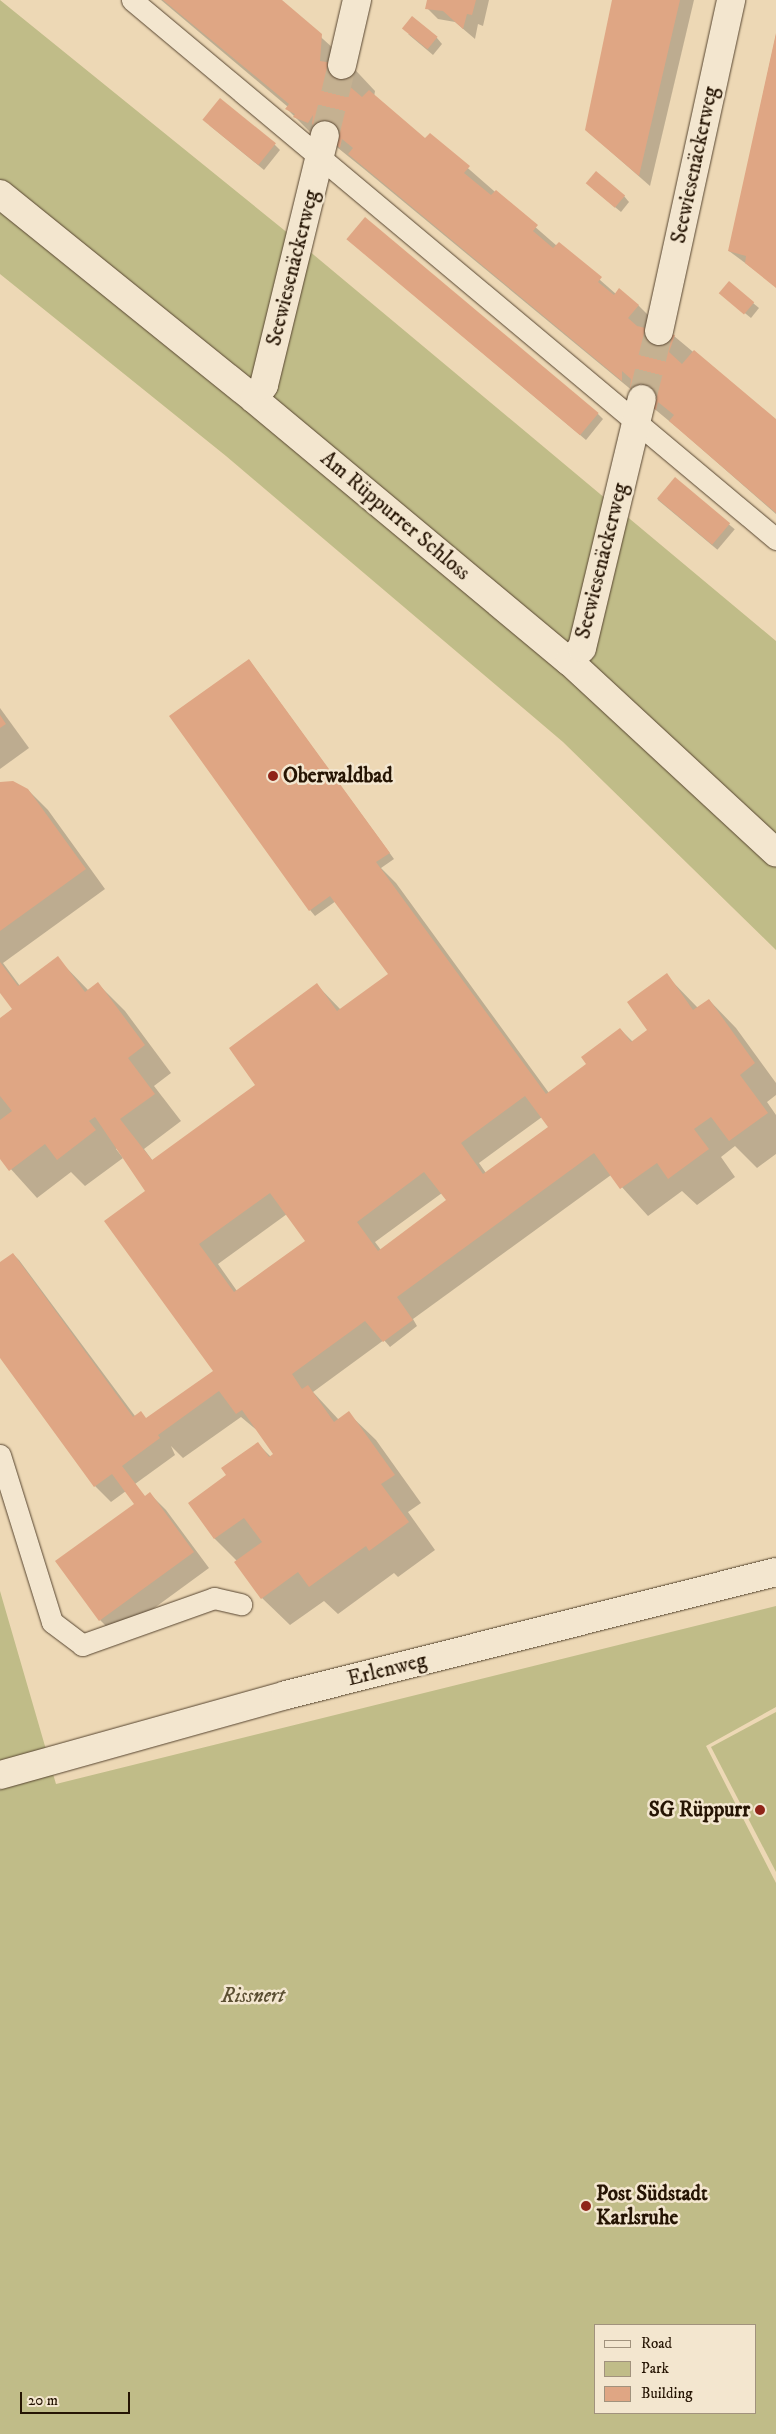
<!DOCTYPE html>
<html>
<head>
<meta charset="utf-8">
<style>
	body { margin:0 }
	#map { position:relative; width:776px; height:2434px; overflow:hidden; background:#edd8b5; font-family:"IM FELL DW Pica",serif }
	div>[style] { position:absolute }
	.green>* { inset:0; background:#c0bc88 }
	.shadow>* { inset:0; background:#0003; transform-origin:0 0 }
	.building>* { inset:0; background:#dfa684; transform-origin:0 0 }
	.minor-tunnel>* { height:28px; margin-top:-14px; transform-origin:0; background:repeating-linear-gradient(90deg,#c5b191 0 28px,transparent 0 42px) }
	.roads { filter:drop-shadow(0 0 1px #574530) drop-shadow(0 0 1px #574530) }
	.service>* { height:21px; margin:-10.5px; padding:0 10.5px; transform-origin:10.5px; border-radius:10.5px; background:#f3e6cf }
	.minor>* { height:28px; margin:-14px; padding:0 14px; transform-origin:14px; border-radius:14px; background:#f3e6cf }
	.dots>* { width:14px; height:14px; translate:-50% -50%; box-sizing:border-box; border:2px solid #f3e6cf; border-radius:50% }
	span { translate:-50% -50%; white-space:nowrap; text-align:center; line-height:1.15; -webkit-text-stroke:5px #f3e6cf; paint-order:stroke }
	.street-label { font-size:21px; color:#251403 }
	.poi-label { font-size:21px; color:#251403; font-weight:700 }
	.left { translate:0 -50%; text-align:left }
	.right { translate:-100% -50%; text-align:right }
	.park-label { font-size:21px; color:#5b4f32; font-style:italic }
	.legend { position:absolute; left:594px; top:2324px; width:162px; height:90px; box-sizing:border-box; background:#f3e6cf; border:1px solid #a1927d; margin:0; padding:6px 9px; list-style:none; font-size:15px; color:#251403 }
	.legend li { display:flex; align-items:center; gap:10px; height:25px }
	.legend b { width:25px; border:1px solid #a1927d }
	.scale { position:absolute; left:20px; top:2392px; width:110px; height:22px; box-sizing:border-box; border:2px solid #251403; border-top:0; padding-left:6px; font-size:15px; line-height:18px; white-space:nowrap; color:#251403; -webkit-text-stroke:4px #f3e6cf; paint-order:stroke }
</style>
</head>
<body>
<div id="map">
	<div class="green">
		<i style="clip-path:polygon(0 0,284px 230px,776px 641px,776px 950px,563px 742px,226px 456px,0 274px)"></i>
		<i style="clip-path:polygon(evenodd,0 1591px,56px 1784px,776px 1606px,776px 1707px,706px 1746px,776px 1883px,776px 2434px,0 2434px,0 1591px,595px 2325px,755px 2325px,755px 2413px,595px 2413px,595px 2325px)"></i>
		<i style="clip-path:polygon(776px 1712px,776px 1872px,711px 1747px)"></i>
	</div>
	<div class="shadow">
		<i style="clip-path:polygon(161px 0,280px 0,345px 59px,375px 91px,374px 97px,425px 140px,430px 135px,557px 246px,559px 244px,616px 294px,638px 305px,662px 329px,674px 336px,776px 421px,776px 514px,680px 430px,364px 169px,333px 144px,319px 141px,287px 109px,288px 107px)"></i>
		<i style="clip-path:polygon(428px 0,489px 0,483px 26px,478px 24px,475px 39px,455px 22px,438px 19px,427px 8px)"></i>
		<i style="clip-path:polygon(614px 0,694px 0,650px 186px,586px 130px)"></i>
		<i style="clip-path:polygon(408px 34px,437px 38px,442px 44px,433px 55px)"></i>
		<i style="clip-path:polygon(776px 35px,776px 286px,729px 251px)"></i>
		<i style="clip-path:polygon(209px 125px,275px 145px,280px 150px,264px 170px)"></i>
		<i style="clip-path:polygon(593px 189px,624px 196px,629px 202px,621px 212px)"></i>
		<i style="clip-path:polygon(353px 244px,598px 414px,603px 419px,586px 440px)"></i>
		<i style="clip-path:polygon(729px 283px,759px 308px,751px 318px,726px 298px)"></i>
		<i style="left:675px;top:479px;width:78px;height:27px;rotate:40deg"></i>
		<i style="clip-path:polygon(evenodd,249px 660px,394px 859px,381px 868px,396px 883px,549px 1093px,588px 1064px,620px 1029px,633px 1042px,649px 1030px,666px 975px,698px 1008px,709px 1000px,736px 1028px,776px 1083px,776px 1095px,767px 1102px,776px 1115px,776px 1154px,757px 1168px,735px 1146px,721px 1157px,735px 1177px,697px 1205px,682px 1191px,648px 1216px,611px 1175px,413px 1319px,417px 1326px,390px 1347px,384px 1340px,313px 1392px,339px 1420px,348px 1413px,376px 1440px,421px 1503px,408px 1512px,435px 1550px,398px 1577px,394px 1573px,338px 1614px,324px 1601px,290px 1625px,262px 1598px,237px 1561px,215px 1539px,189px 1503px,228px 1475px,257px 1443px,271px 1457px,275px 1454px,259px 1432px,241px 1417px,183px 1458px,171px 1446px,175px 1455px,135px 1484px,145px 1497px,150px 1494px,166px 1510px,209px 1568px,116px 1636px,100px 1620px,136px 1504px,126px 1491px,111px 1502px,95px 1486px,0 1355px,0 1264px,13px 1254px,19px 1260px,135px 1416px,147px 1419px,215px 1371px,147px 1192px,118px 1147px,116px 1149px,123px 1158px,85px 1186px,71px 1172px,37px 1198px,0 1157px,0 1019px,13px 1009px,0 991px,0 784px,28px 790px,48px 810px,105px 889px,3px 963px,20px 986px,57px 958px,89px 991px,98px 984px,125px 1011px,171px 1073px,154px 1086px,181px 1121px,144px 1149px,153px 1161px,257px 1085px,317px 985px,341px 1010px,390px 974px,336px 901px,315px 916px,310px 910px,249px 660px,542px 1117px,549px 1127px,486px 1173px,479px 1163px,542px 1117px,249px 660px,442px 1193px,448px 1200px,381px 1250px,375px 1242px,442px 1193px,249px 660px,287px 1214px,307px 1241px,237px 1291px,218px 1264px,287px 1214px)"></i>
		<i style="clip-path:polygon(0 708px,29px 748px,0 769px)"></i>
	</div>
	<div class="building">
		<i style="clip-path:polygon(163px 0,282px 0,322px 34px,320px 61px,352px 66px,348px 85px,362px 97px,369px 90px,425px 138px,430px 133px,470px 166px,464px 173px,491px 195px,496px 190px,538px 225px,533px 231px,553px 248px,559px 242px,602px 277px,598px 282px,614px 295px,619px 288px,639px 305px,628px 318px,637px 326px,675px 335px,669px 352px,682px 364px,694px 350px,776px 419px,776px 513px,669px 421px,674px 415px,658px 402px,656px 410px,642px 399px,630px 388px,631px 379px,622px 371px,622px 381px,348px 154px,353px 148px,342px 139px,340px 148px,312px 124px,313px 115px,308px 123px,293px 117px,295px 114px,285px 109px,289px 104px)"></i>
		<i style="clip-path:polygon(427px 0,476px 0,472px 15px,467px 14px,463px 29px,443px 11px,425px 9px)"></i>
		<i style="clip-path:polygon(612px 0,680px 0,639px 176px,585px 130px)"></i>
		<i style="left:412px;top:16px;width:33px;height:16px;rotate:39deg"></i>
		<i style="clip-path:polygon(776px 33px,776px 288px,745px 263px,746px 256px,728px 251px)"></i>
		<i style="left:220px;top:98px;width:72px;height:28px;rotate:39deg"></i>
		<i style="left:596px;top:171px;width:38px;height:16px;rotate:40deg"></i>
		<i style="left:365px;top:217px;width:305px;height:29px;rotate:40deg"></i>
		<i style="left:729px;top:281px;width:33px;height:16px;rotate:40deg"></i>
		<i style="left:675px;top:477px;width:72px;height:28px;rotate:40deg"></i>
		<i style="clip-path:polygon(evenodd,249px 659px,390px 853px,376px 862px,546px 1094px,586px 1064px,581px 1057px,620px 1028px,631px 1042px,647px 1030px,627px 1002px,667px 973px,693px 1010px,709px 999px,755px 1063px,740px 1075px,768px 1113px,729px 1141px,711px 1117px,694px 1129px,709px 1149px,668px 1179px,657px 1163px,620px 1189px,594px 1153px,397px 1297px,413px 1320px,383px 1342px,365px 1321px,292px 1374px,302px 1389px,308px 1385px,334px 1422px,349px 1411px,395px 1475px,381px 1484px,409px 1522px,369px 1551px,366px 1546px,309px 1587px,298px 1572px,261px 1599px,234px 1562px,262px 1542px,244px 1518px,214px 1539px,188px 1503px,226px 1475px,221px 1468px,258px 1442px,269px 1457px,273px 1454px,242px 1410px,236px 1414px,219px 1391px,158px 1435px,160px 1438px,122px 1466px,145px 1496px,150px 1492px,194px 1552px,99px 1621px,55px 1561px,134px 1504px,112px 1474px,94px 1487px,0 1358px,0 1262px,13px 1253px,133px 1417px,141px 1411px,146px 1418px,213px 1371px,104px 1221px,145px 1191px,95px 1117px,89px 1121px,96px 1130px,57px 1160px,45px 1144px,9px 1171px,0 1159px,0 1120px,12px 1111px,0 1096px,0 1018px,12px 1009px,0 993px,0 962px,18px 986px,58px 956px,85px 992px,98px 982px,145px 1045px,128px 1058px,155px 1094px,120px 1119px,152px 1160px,255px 1085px,229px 1048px,317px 983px,337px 1011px,388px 974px,330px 896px,309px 911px,169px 716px,249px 659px,525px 1096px,548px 1127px,483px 1174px,461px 1143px,525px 1096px,249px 659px,424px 1172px,446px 1200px,378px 1251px,357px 1222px,424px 1172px,249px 659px,270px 1193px,305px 1241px,234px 1292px,199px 1244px,270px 1193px)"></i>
		<i style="clip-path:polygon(0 715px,6px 724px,0 728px)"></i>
		<i style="clip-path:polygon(13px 781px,28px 789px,86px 869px,0 931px,0 782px)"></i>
	</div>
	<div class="minor-tunnel">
		<i style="left:325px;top:135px;width:72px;rotate:-76.3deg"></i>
		<i style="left:642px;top:399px;width:70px;rotate:-76deg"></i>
	</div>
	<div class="roads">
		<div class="service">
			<i style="left:132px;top:0;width:840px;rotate:39.93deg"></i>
			<i style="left:0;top:1455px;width:175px;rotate:72.7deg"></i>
			<i style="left:52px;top:1622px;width:38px;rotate:37deg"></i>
			<i style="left:82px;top:1645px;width:140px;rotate:-19.6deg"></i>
			<i style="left:214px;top:1598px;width:28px;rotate:13deg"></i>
		</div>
		<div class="minor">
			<i style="left:342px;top:65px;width:67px;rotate:-77deg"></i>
			<i style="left:0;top:194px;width:326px;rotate:38.9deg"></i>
			<i style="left:254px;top:399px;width:410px;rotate:39.8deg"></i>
			<i style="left:569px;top:661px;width:282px;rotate:42.8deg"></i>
			<i style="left:659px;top:331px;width:339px;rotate:-77.7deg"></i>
			<i style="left:254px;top:399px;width:17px;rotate:-54deg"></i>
			<i style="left:264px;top:385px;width:257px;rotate:-76.3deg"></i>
			<i style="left:569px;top:661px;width:18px;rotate:-45deg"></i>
			<i style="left:582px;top:648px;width:256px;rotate:-76.5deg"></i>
			<i style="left:0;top:1775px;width:297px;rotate:-15.6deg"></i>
			<i style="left:286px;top:1695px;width:505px;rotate:-14.09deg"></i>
		</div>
	</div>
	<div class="dots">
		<i style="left:273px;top:776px;background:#8f2418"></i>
		<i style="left:760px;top:1810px;background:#8f2418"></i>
		<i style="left:586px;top:2206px;background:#8f2418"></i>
	</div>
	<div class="street-label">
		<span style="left:695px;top:165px;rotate:-78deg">Seewiesenäckerweg</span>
		<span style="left:293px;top:268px;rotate:-76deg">Seewiesenäckerweg</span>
		<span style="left:395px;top:516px;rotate:40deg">Am Rüppurrer Schloss</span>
		<span style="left:602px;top:561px;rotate:-76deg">Seewiesenäckerweg</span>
		<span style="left:387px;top:1670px;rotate:-14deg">Erlenweg</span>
	</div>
	<div class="poi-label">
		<span class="left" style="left:283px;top:776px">Oberwaldbad</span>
		<span class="right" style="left:750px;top:1810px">SG Rüppurr</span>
		<span class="left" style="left:596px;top:2206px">Post Südstadt<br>Karlsruhe</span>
	</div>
	<div class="park-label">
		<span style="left:253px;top:1996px">Rissnert</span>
	</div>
	<ul class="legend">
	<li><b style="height:6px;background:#f3e6cf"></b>Road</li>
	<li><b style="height:14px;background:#c0bc88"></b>Park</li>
	<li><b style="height:14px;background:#dfa684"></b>Building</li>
	</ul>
	<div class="scale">20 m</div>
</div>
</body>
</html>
